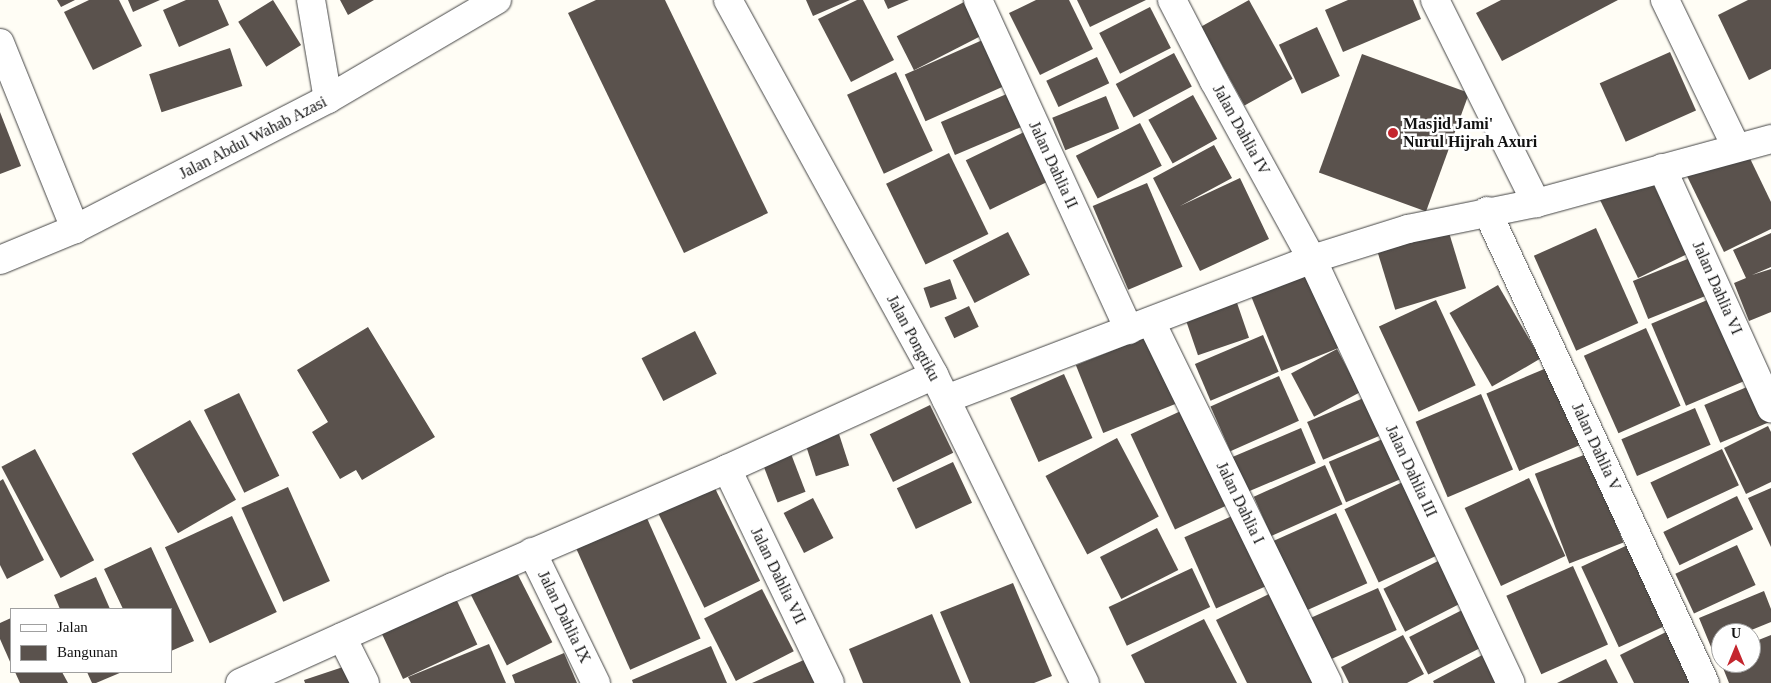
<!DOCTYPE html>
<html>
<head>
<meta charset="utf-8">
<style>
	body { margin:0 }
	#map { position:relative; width:1771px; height:683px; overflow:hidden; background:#fffdf5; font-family:Georgia,serif }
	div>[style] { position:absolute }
	.building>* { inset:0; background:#5a524d; transform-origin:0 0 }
	.roads { filter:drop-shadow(0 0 1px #444) drop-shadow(0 0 1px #444) }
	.minor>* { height:28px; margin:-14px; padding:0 14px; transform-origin:14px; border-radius:14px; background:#fff }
	.dots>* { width:14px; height:14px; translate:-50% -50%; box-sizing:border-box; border:2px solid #fff; border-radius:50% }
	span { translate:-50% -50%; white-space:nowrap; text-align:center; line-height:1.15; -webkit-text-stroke:5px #fff; paint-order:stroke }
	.poi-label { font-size:16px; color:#111; font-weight:700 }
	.left { translate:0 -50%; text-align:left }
	.street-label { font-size:16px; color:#111 }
	.legend { position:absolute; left:10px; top:608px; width:162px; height:65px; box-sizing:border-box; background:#fff; border:1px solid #a0a0a0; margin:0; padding:6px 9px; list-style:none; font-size:15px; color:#111 }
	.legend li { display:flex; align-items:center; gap:10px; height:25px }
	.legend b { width:25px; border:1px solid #a0a0a0 }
	.north { position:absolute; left:1711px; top:623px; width:50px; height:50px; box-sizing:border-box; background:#fff; border:1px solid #a0a0a0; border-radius:50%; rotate:0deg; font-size:14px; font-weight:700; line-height:20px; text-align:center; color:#111 }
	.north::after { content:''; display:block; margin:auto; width:18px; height:22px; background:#c4262e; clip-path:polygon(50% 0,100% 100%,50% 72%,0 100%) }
</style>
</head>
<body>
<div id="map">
	<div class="building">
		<i style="clip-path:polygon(57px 0,75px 0,61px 7px)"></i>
		<i style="clip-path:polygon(89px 0,119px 0,142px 46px,93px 70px,64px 12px)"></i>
		<i style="clip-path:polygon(128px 0,160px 0,133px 12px)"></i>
		<i style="clip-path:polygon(186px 0,218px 0,229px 25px,179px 47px,163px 10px)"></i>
		<i style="left:273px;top:0;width:53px;height:41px;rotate:58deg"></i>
		<i style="clip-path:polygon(340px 0,374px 0,348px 15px)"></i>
		<i style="clip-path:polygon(596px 0,665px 0,768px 213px,684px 253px,568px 13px)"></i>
		<i style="clip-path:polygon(806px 0,850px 0,813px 16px)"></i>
		<i style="clip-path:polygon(857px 0,863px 0,894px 60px,851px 82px,818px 19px)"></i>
		<i style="clip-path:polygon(884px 0,909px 0,888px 9px)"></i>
		<i style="left:968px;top:0;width:38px;height:80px;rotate:63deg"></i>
		<i style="clip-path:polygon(1036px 0,1069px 0,1093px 49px,1040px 75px,1009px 13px)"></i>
		<i style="clip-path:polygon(1077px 0,1146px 0,1090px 27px)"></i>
		<i style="left:1249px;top:0;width:90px;height:55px;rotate:61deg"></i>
		<i style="clip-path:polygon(1348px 0,1413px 0,1421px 19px,1343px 52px,1325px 10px)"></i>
		<i style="clip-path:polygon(1501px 0,1618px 0,1502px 61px,1476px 13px)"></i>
		<i style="clip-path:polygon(1748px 0,1771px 0,1771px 69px,1749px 80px,1718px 15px)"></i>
		<i style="left:1150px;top:7px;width:46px;height:57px;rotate:63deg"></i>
		<i style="left:1317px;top:27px;width:54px;height:42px;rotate:65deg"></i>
		<i style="left:987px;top:38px;width:51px;height:90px;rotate:66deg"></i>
		<i style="left:230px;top:48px;width:40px;height:85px;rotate:72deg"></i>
		<i style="left:1670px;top:52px;width:64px;height:77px;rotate:66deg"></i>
		<i style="left:1174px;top:53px;width:38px;height:66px;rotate:62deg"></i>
		<i style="left:1362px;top:54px;width:114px;height:126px;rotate:20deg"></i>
		<i style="left:1097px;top:57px;width:29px;height:56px;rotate:65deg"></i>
		<i style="left:896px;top:72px;width:87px;height:54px;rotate:65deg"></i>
		<i style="left:1009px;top:93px;width:36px;height:74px;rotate:67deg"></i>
		<i style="left:1193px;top:95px;width:50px;height:51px;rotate:61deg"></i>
		<i style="left:1106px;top:96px;width:35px;height:58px;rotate:68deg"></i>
		<i style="clip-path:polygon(0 112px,21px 166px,0 174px)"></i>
		<i style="left:1140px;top:123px;width:48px;height:72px;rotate:63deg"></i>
		<i style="left:1026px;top:131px;width:55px;height:67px;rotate:64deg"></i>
		<i style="clip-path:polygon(1214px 145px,1232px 178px,1180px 206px,1240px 178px,1269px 239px,1200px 271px,1153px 178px)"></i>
		<i style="clip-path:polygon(1744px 146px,1771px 202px,1771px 229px,1724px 252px,1686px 174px)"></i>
		<i style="left:949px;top:153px;width:90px;height:70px;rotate:64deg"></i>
		<i style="left:1648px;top:173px;width:90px;height:55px;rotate:64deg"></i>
		<i style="left:1147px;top:183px;width:91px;height:59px;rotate:67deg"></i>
		<i style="left:1447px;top:226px;width:65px;height:74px;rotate:73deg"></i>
		<i style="left:1596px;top:228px;width:104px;height:68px;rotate:66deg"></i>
		<i style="left:1008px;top:232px;width:48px;height:62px;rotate:63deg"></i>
		<i style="clip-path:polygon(1771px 233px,1771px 267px,1752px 275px,1771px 269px,1771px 312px,1749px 321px,1734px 283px,1746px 278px,1733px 250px)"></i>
		<i style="left:1695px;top:256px;width:41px;height:67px;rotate:68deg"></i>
		<i style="left:1306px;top:264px;width:90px;height:63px;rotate:68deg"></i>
		<i style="left:950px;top:279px;width:21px;height:28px;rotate:71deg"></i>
		<i style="left:1498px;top:285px;width:85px;height:56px;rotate:60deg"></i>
		<i style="left:1235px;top:297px;width:43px;height:54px;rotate:71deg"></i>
		<i style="left:1712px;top:298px;width:89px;height:66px;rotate:67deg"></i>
		<i style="left:1436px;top:300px;width:94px;height:63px;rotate:65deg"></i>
		<i style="left:969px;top:306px;width:23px;height:27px;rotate:65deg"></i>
		<i style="clip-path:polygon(368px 327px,435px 437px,362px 480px,356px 470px,340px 479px,312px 432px,328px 422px,297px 370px)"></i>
		<i style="left:1646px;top:328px;width:85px;height:68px;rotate:66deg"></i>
		<i style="left:695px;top:331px;width:48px;height:60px;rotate:63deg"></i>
		<i style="left:1151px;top:335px;width:73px;height:81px;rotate:68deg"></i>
		<i style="left:1263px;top:335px;width:40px;height:74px;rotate:67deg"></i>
		<i style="left:1337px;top:349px;width:49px;height:52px;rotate:62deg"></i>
		<i style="left:1549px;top:367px;width:84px;height:68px;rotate:67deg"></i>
		<i style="left:1064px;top:374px;width:70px;height:59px;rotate:66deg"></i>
		<i style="left:1279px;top:376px;width:49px;height:75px;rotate:66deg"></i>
		<i style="left:1754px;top:384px;width:41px;height:54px;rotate:67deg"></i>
		<i style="left:239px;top:393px;width:92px;height:39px;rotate:64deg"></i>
		<i style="left:1481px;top:394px;width:82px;height:71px;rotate:67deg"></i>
		<i style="left:1366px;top:397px;width:41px;height:64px;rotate:67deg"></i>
		<i style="left:930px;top:405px;width:53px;height:67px;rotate:64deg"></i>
		<i style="left:1695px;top:408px;width:40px;height:80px;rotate:67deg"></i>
		<i style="left:1185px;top:409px;width:105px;height:60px;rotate:65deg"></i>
		<i style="left:190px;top:420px;width:92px;height:67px;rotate:60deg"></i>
		<i style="clip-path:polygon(1768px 426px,1771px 432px,1771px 482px,1746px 494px,1724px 448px)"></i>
		<i style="left:1301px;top:428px;width:38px;height:79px;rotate:67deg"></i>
		<i style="left:839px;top:434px;width:33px;height:35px;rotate:72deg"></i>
		<i style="left:1117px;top:438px;width:89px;height:81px;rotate:62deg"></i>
		<i style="left:1385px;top:438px;width:44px;height:61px;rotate:67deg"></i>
		<i style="left:788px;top:446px;width:49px;height:30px;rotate:69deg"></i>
		<i style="left:35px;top:449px;width:126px;height:38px;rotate:62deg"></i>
		<i style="left:1722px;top:449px;width:40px;height:79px;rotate:65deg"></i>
		<i style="left:1589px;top:453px;width:96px;height:58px;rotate:69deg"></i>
		<i style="left:953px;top:462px;width:45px;height:62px;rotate:65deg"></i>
		<i style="left:1325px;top:465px;width:43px;height:78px;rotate:66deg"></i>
		<i style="left:1529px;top:478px;width:86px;height:71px;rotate:65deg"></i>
		<i style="clip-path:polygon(3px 479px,44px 560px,7px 579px,0 565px,0 481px)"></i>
		<i style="left:711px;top:480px;width:112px;height:62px;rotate:64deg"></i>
		<i style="left:1407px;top:480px;width:81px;height:69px;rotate:65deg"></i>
		<i style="left:288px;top:487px;width:103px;height:51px;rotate:66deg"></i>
		<i style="clip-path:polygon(1771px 488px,1771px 547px,1748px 498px)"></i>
		<i style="left:1737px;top:496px;width:37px;height:82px;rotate:64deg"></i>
		<i style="left:813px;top:498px;width:45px;height:33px;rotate:63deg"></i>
		<i style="left:642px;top:507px;width:144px;height:77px;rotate:66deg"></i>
		<i style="left:1241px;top:512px;width:78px;height:62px;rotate:66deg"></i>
		<i style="left:1336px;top:513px;width:77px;height:74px;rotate:66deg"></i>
		<i style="left:232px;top:516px;width:106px;height:74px;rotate:65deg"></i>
		<i style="left:1157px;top:528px;width:47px;height:64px;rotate:63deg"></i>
		<i style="left:1632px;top:543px;width:89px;height:56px;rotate:65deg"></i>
		<i style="left:1737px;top:545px;width:44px;height:68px;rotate:65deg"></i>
		<i style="clip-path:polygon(151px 547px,194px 641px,171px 651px,171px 609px,123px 609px,104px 569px)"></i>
		<i style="left:1444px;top:558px;width:48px;height:68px;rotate:63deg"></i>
		<i style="left:1573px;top:566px;width:86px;height:73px;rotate:66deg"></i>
		<i style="left:1192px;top:568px;width:43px;height:92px;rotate:65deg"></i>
		<i style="left:516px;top:571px;width:80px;height:51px;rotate:63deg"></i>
		<i style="clip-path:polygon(96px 577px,110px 609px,60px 609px,54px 595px)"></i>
		<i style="clip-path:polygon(1013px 583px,1052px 676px,1034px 683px,970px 683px,940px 612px)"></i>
		<i style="left:1378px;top:588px;width:46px;height:74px;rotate:66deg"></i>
		<i style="left:762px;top:589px;width:70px;height:65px;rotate:63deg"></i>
		<i style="left:452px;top:590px;width:60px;height:82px;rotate:65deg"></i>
		<i style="clip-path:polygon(1275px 591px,1321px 683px,1247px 683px,1216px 620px)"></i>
		<i style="clip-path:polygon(1764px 591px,1771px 609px,1771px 622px,1744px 633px,1721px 633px,1721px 643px,1711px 647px,1699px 618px)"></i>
		<i style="left:1468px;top:607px;width:42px;height:66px;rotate:63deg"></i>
		<i style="clip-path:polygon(932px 614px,961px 683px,863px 683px,849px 649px)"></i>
		<i style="clip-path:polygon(11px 618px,11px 664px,0 639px,0 623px)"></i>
		<i style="clip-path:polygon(1204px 619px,1237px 683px,1145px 683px,1131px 655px)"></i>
		<i style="clip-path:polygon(1670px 630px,1696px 683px,1634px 683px,1620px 655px)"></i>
		<i style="clip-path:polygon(1403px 635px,1424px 674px,1407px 683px,1349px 683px,1341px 667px)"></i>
		<i style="clip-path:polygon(1771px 635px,1771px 683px,1729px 683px,1721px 663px,1751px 663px,1751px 643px)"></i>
		<i style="clip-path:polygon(489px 644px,506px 683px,411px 683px,408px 677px)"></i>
		<i style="clip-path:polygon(711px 646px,727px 683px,633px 683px,632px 680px)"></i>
		<i style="clip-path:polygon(564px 653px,577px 683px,515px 683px,512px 675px)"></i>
		<i style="clip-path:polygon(1486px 653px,1502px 683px,1434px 683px,1433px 681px)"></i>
		<i style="clip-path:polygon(806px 659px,817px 683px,752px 683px)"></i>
		<i style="clip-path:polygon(1606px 659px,1618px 683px,1557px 683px)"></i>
		<i style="clip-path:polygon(352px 664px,358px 683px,305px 683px,304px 680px)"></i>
		<i style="clip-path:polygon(15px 672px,62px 672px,68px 683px,20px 683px)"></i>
		<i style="clip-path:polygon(87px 672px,122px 672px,96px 683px,92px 683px)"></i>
	</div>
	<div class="roads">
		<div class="minor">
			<i style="left:311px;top:0;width:100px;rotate:80.3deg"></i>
			<i style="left:728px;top:0;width:428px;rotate:61.2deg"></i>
			<i style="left:934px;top:375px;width:343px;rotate:63.9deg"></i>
			<i style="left:978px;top:0;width:363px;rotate:65.4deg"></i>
			<i style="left:1172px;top:0;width:91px;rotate:62.6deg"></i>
			<i style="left:1214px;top:81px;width:203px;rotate:61.2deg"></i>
			<i style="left:1312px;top:259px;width:468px;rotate:64.9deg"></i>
			<i style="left:1435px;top:0;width:227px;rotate:63.5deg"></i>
			<i style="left:1665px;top:0;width:163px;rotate:64.2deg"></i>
			<i style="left:0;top:43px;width:201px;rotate:68deg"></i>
			<i style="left:1662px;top:168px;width:264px;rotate:65.6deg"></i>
			<i style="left:1487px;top:211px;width:520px;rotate:65.21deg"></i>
			<i style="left:0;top:260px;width:81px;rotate:-22.5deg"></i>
			<i style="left:75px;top:229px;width:284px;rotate:-27.2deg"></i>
			<i style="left:328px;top:99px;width:196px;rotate:-30.4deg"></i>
			<i style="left:1151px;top:322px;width:402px;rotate:63.9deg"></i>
			<i style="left:946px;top:399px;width:392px;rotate:-20.9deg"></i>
			<i style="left:1312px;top:259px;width:101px;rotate:-17.4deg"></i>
			<i style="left:1408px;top:229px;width:131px;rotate:-11.5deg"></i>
			<i style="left:1536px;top:203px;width:244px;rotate:-15.2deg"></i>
			<i style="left:727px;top:469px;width:237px;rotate:64.3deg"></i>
			<i style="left:532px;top:552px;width:146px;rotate:64deg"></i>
			<i style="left:342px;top:637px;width:51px;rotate:63.4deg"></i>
			<i style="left:240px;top:683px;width:234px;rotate:-24.3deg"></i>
			<i style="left:453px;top:587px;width:298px;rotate:-23.3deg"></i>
			<i style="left:727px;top:469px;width:227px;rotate:-24.4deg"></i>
		</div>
	</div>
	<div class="dots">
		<i style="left:1393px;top:133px;background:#c4262e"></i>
	</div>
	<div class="poi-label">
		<span class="left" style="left:1403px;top:133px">Masjid Jami'<br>Nurul Hijrah Axuri</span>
	</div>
	<div class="street-label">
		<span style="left:1241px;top:130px;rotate:61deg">Jalan Dahlia IV</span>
		<span style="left:253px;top:138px;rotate:-27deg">Jalan Abdul Wahab Azasi</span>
		<span style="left:1053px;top:165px;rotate:65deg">Jalan Dahlia II</span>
		<span style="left:1717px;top:288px;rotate:66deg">Jalan Dahlia VI</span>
		<span style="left:913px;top:338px;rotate:62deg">Jalan Pongtiku</span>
		<span style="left:1596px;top:447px;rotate:65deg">Jalan Dahlia V</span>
		<span style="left:1411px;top:471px;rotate:65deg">Jalan Dahlia III</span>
		<span style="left:1240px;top:503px;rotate:64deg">Jalan Dahlia I</span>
		<span style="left:778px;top:576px;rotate:64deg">Jalan Dahlia VII</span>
		<span style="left:564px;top:617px;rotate:64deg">Jalan Dahlia IX</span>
	</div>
	<ul class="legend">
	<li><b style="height:6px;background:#fff"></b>Jalan</li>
	<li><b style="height:14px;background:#5a524d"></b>Bangunan</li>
	</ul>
	<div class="north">U</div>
</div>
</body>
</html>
